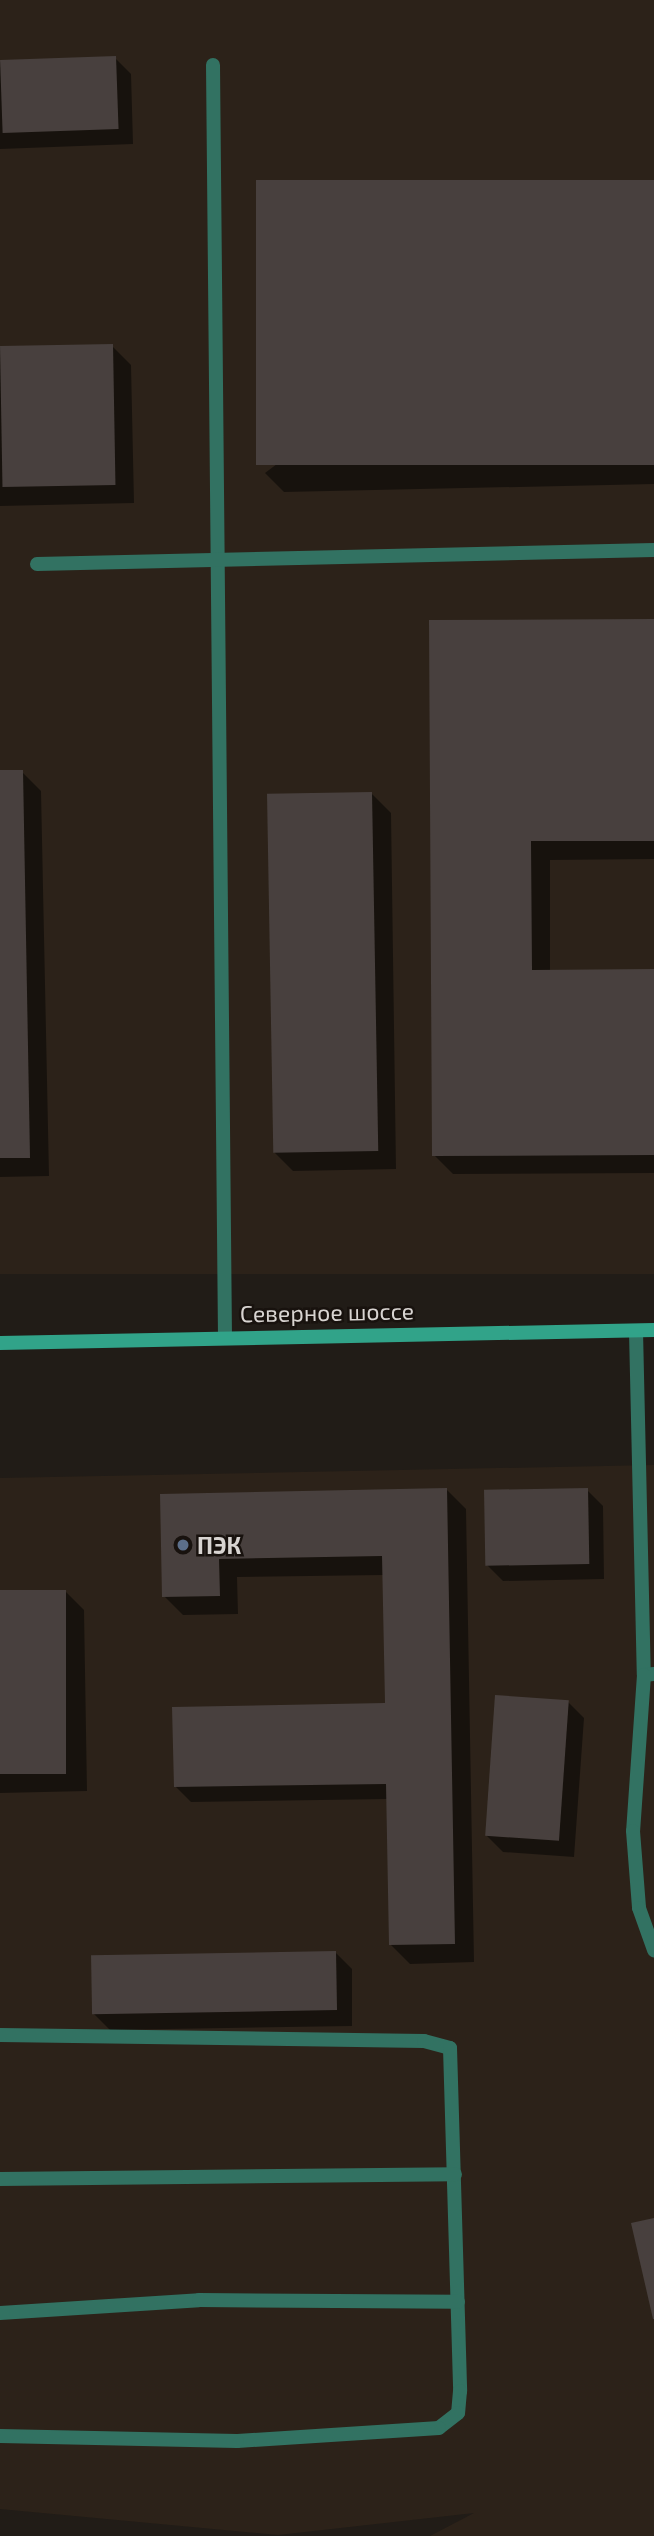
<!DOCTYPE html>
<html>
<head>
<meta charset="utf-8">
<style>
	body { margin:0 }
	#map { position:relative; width:654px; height:2536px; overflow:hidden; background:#211c17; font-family:"Exo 2",sans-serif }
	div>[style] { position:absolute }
	.built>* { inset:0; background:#2c2219; transform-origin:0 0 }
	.shadow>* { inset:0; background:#0007 }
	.building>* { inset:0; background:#48403e; transform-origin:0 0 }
	.service>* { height:14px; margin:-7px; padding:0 7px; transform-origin:7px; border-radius:7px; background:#327262 }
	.secondary>* { height:14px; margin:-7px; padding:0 7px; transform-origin:7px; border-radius:7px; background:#31a389 }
	.dots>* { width:19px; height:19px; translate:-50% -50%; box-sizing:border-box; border:4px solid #18120e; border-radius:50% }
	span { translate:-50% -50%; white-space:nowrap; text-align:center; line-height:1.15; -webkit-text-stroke:5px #18120e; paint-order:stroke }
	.street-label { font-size:23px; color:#d8d4d1 }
	.poi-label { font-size:23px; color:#d8d4d1; font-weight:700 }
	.left { translate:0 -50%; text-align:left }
</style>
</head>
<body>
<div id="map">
	<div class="built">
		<i style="left:0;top:0;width:654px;height:1274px"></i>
		<i style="clip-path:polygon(654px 1465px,654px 2536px,430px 2536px,474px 2513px,278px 2535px,0 2509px,0 1478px)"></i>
	</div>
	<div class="shadow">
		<i style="clip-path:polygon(115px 58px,131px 74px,133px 144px,0 149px,0 62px)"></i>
		<i style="clip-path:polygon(654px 182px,654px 484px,284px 492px,265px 473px)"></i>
		<i style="clip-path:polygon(112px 346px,131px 365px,134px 503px,0 506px,0 348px)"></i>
		<i style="clip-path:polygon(654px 620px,654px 859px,550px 860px,550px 972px,654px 971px,654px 1173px,453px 1174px,434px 1155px,430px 622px)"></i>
		<i style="clip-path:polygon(0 772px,22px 772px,41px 791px,49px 1176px,0 1177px)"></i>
		<i style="clip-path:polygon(372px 794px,391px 813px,396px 1169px,293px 1171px,274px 1152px)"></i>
		<i style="clip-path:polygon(447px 1490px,466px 1509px,474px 1962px,410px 1964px,391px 1945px,388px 1799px,191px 1802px,175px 1786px,387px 1705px,384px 1575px,237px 1577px,238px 1614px,183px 1615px,164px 1596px,162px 1495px)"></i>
		<i style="clip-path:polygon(587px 1490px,603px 1506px,604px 1579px,503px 1581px,487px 1565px)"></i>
		<i style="clip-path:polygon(65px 1591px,84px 1610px,87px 1791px,0 1793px,0 1592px)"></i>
		<i style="clip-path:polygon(568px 1702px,584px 1718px,574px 1857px,503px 1852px,487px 1836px)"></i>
		<i style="clip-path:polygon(336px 1953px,352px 1969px,352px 2026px,110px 2030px,94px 2014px)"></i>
	</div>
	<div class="building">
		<i style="left:116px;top:56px;width:73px;height:116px;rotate:88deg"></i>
		<i style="left:654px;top:180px;width:285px;height:398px;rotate:90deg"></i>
		<i style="left:113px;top:344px;width:141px;height:113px;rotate:89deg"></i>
		<i style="clip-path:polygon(654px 619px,654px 841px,531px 841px,532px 970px,654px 969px,654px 1155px,432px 1156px,429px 620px)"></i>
		<i style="clip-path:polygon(0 770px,23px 770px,30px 1158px,0 1158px)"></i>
		<i style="left:372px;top:792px;width:359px;height:105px;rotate:89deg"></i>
		<i style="clip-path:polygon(447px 1488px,455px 1944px,389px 1945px,386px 1784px,174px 1787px,172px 1707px,385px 1703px,382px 1556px,219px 1559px,220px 1596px,162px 1597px,160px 1494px)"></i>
		<i style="left:588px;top:1488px;width:76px;height:104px;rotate:89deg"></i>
		<i style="left:0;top:1590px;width:66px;height:184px"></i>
		<i style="left:495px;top:1695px;width:74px;height:141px;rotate:4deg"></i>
		<i style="left:336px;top:1951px;width:59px;height:245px;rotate:89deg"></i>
		<i style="clip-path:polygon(654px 2218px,654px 2319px,653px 2319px,631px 2223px)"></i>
	</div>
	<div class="service">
		<i style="left:213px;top:65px;width:1272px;rotate:89.46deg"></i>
		<i style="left:37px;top:564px;width:617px;rotate:-1.3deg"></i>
		<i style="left:636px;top:1331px;width:344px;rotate:88.7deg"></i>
		<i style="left:644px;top:1675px;width:10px;rotate:-6deg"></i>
		<i style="left:644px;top:1675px;width:156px;rotate:94deg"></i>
		<i style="left:633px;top:1831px;width:77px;rotate:85.5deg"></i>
		<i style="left:639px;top:1908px;width:45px;rotate:70.3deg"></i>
		<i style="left:0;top:2035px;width:424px;rotate:0.8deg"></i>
		<i style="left:424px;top:2041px;width:27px;rotate:15deg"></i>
		<i style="left:450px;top:2048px;width:343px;rotate:88.3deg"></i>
		<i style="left:460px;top:2391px;width:22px;rotate:95deg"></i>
		<i style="left:458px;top:2413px;width:24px;rotate:142deg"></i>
		<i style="left:439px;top:2428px;width:202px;rotate:176.3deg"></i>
		<i style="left:237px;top:2441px;width:237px;rotate:-178.8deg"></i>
		<i style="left:0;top:2179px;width:455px;rotate:-0.6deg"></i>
		<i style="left:0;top:2313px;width:199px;rotate:-3.7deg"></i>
		<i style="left:199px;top:2300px;width:259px;rotate:0.4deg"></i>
	</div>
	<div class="secondary">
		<i style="left:0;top:1343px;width:654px;rotate:-1.14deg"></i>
	</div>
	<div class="dots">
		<i style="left:183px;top:1545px;background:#5c6f8a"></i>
	</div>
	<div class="street-label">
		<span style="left:327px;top:1312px;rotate:-1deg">Северное шоссе</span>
	</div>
	<div class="poi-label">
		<span class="left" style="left:197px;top:1545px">ПЭК</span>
	</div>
</div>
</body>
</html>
